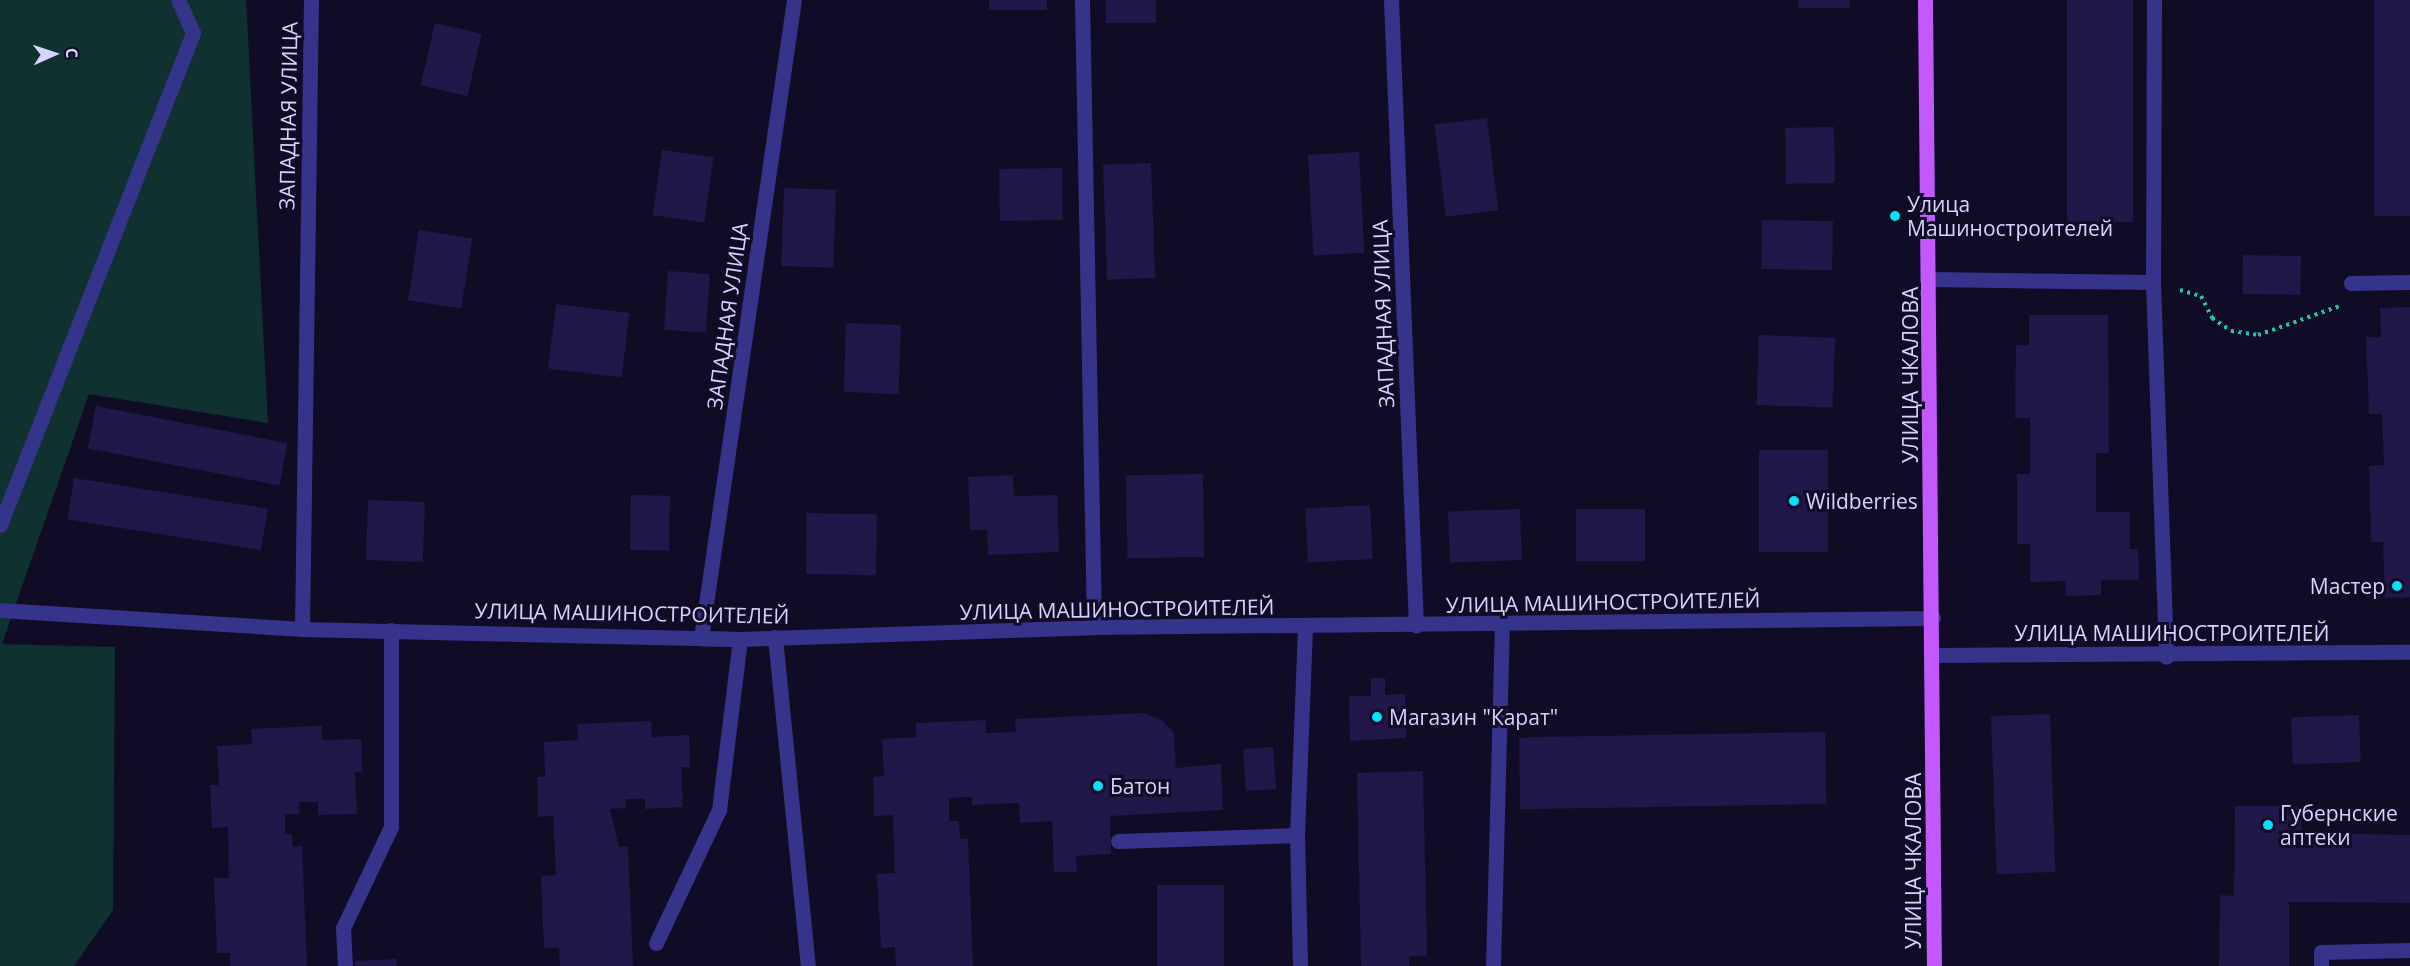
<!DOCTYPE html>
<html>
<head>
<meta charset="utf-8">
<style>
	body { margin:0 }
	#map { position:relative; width:2410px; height:966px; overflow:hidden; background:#110c26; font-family:"Open Sans",sans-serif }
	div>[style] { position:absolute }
	.green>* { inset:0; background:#0f312f }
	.building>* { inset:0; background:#211749; transform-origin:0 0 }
	.path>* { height:4px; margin-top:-2px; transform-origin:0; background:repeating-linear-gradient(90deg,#23c1b8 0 3px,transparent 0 7.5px) }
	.minor>* { height:15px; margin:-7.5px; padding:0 7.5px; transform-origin:7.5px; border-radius:7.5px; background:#36338a }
	.major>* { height:15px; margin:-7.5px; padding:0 7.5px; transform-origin:7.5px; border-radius:7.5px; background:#c159ff }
	.dots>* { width:16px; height:16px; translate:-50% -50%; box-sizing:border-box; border:3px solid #110c26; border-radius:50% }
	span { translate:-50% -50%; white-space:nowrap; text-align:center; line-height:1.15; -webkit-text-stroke:6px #110c26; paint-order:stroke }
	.street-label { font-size:21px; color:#d7d2ff }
	.poi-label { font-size:21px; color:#d7d2ff }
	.left { translate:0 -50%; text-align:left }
	.right { translate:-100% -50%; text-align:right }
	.north { position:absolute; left:24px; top:24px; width:60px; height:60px; -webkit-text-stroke:4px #110c26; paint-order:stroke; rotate:87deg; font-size:16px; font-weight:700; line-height:24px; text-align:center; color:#d7d2ff }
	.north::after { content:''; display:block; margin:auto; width:21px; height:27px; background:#d7d2ff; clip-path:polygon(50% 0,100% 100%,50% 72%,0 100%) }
</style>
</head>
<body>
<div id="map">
	<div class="green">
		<i style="clip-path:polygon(0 0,246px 0,268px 423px,89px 394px,2px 644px,115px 647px,113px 910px,74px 966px,0 966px)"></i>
	</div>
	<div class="building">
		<i style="left:989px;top:0;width:58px;height:10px"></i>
		<i style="left:1106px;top:0;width:50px;height:23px"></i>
		<i style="left:1798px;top:0;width:52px;height:8px"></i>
		<i style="left:2067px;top:0;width:66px;height:222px"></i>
		<i style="left:2374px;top:0;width:36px;height:216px"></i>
		<i style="left:435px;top:23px;width:48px;height:64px;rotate:13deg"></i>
		<i style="left:1487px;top:118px;width:93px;height:53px;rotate:83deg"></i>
		<i style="left:1834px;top:127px;width:56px;height:49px;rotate:89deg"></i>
		<i style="left:662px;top:150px;width:52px;height:66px;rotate:8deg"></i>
		<i style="left:1359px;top:152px;width:101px;height:51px;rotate:87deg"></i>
		<i style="left:1151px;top:163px;width:115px;height:48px;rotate:88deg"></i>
		<i style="left:1062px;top:168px;width:52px;height:63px;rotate:89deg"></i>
		<i style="left:784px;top:188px;width:52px;height:78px;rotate:2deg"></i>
		<i style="left:1762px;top:220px;width:71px;height:49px;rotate:1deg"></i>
		<i style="left:419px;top:230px;width:54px;height:71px;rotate:9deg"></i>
		<i style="left:2243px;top:255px;width:58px;height:39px;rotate:1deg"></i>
		<i style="left:668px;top:271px;width:42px;height:59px;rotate:4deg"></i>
		<i style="left:556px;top:304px;width:74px;height:65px;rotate:7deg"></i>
		<i style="clip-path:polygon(2410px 307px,2410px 597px,2385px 598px,2383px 542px,2371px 542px,2369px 466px,2384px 465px,2382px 414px,2369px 414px,2366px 337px,2381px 337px,2380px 308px)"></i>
		<i style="clip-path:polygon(2029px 315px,2108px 315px,2109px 453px,2096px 453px,2096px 512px,2130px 512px,2130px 549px,2138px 549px,2139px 580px,2101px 580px,2101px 595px,2066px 596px,2066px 581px,2030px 582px,2030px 544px,2017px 544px,2017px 474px,2030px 474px,2030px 418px,2015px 418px,2016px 345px,2029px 345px)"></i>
		<i style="left:846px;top:323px;width:55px;height:69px;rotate:2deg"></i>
		<i style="left:1759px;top:335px;width:76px;height:70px;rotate:2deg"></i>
		<i style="left:96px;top:406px;width:195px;height:43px;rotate:11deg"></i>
		<i style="left:1759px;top:450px;width:69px;height:102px"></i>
		<i style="left:1203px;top:474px;width:83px;height:77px;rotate:89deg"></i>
		<i style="clip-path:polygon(1013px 475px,1014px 496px,1057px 495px,1059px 552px,988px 555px,987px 530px,970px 530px,968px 477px)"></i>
		<i style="left:74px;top:478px;width:196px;height:42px;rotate:9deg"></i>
		<i style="left:631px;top:495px;width:39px;height:55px;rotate:1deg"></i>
		<i style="left:368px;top:500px;width:57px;height:60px;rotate:2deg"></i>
		<i style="left:1370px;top:505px;width:54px;height:65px;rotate:87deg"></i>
		<i style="left:1520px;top:509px;width:51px;height:72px;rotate:88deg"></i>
		<i style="left:1576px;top:509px;width:69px;height:52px"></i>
		<i style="left:807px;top:513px;width:70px;height:61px;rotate:1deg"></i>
		<i style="clip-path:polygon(1371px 678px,1385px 678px,1385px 695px,1405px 694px,1406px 738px,1350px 741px,1349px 696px,1371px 696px)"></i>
		<i style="clip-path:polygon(1144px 713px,1163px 721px,1174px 733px,1176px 768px,1221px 764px,1223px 810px,1110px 816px,1111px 854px,1076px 856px,1077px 872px,1054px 872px,1052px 821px,1020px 823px,1019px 803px,972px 805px,972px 797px,949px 798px,949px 821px,959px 821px,960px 839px,968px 839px,973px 966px,896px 966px,895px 947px,881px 948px,877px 874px,895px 873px,893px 815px,874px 816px,873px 777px,884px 776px,882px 739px,916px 737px,916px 723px,986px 720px,986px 733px,1016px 732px,1015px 719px)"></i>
		<i style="left:2050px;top:714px;width:158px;height:59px;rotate:88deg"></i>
		<i style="left:2359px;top:715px;width:47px;height:68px;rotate:88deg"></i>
		<i style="clip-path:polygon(651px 721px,652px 737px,689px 735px,690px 767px,681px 767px,683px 807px,645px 809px,645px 799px,626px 799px,626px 808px,610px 809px,619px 847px,628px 847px,633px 966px,560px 966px,559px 948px,544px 948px,541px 876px,556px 875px,553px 816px,538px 817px,537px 777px,545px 777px,544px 742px,578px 740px,577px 724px)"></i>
		<i style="clip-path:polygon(322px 726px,322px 740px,361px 739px,362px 772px,355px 772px,357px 814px,318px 815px,318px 802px,299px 802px,299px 814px,285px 814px,285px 834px,292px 834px,293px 847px,302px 846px,307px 966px,230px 966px,230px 953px,217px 953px,214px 878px,229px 878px,228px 827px,212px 828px,210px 785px,219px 785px,217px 746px,252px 744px,251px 729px)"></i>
		<i style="left:1825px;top:732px;width:72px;height:306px;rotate:89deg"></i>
		<i style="left:1273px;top:747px;width:42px;height:30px;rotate:86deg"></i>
		<i style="clip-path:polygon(1423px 771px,1427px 956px,1409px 956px,1409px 966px,1361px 966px,1357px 773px)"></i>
		<i style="clip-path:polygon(2235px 806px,2301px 806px,2301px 833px,2410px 835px,2410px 903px,2289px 902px,2289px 966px,2219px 966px,2220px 895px,2234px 896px)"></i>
		<i style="left:1157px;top:885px;width:67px;height:81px"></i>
		<i style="clip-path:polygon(396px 959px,397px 966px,355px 966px,355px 961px)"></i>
	</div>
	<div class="path">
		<i style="left:2180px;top:290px;width:22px;rotate:16deg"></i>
		<i style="left:2201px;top:296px;width:25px;rotate:63deg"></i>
		<i style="left:2212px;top:318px;width:23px;rotate:34deg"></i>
		<i style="left:2231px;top:331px;width:27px;rotate:8deg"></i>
		<i style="left:2258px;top:335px;width:87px;rotate:-19.5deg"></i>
	</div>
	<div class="minor">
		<i style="left:1082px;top:0;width:627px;rotate:88.9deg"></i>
		<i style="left:1391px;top:0;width:626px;rotate:87.71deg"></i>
		<i style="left:2154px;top:0;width:282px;rotate:90.2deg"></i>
		<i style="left:2153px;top:282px;width:375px;rotate:88deg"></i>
		<i style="left:1930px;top:279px;width:223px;rotate:0.8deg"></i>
		<i style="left:2351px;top:283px;width:59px;rotate:-1deg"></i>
		<i style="left:0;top:525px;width:529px;rotate:-68.58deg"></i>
		<i style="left:193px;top:33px;width:36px;rotate:-114deg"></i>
		<i style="left:0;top:610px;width:303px;rotate:3.6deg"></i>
		<i style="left:302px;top:629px;width:438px;rotate:1.3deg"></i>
		<i style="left:740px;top:639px;width:354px;rotate:-1.9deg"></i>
		<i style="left:1094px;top:627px;width:839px;rotate:-0.61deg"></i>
		<i style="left:302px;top:629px;width:629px;rotate:-89.18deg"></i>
		<i style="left:775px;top:637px;width:331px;rotate:84.3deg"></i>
		<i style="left:1934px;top:655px;width:476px;rotate:-0.4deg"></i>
		<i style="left:1118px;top:841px;width:179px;rotate:-1.9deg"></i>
		<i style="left:656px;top:943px;width:147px;rotate:-64.7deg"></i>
		<i style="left:719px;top:810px;width:172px;rotate:-83deg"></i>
		<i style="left:740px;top:639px;width:39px;rotate:-179deg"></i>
		<i style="left:701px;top:638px;width:645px;rotate:-81.71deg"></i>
		<i style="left:345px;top:966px;width:38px;rotate:-93deg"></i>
		<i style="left:343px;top:928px;width:112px;rotate:-64.6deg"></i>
		<i style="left:391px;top:827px;width:197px;rotate:-90deg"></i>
		<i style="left:1300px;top:966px;width:131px;rotate:-91.3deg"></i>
		<i style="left:1297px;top:835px;width:206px;rotate:-87.8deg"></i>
		<i style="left:1493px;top:966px;width:342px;rotate:-88.5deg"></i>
		<i style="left:2321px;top:966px;width:14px;rotate:-90deg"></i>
		<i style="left:2321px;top:952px;width:89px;rotate:-1.3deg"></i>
	</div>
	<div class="major">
		<i style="left:1925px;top:0;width:966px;rotate:89.47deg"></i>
	</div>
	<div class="dots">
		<i style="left:1895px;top:216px;background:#00e3fd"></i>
		<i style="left:1794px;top:501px;background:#00e3fd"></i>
		<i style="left:2397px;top:586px;background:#00e3fd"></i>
		<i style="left:1377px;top:717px;background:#00e3fd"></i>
		<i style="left:1098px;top:786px;background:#00e3fd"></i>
		<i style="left:2268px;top:825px;background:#00e3fd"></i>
	</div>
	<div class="street-label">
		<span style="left:288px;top:116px;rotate:-89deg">ЗАПАДНАЯ УЛИЦА</span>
		<span style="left:1383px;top:314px;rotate:-92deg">ЗАПАДНАЯ УЛИЦА</span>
		<span style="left:727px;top:316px;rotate:-82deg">ЗАПАДНАЯ УЛИЦА</span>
		<span style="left:1910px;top:375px;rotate:-90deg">УЛИЦА ЧКАЛОВА</span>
		<span style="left:1603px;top:602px;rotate:-1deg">УЛИЦА МАШИНОСТРОИТЕЛЕЙ</span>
		<span style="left:1117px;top:609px;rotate:-1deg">УЛИЦА МАШИНОСТРОИТЕЛЕЙ</span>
		<span style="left:632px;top:613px;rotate:1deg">УЛИЦА МАШИНОСТРОИТЕЛЕЙ</span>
		<span style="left:2172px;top:633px">УЛИЦА МАШИНОСТРОИТЕЛЕЙ</span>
		<span style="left:1913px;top:861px;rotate:-90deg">УЛИЦА ЧКАЛОВА</span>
	</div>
	<div class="poi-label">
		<span class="left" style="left:1907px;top:216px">Улица<br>Машиностроителей</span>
		<span class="left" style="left:1806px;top:501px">Wildberries</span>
		<span class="right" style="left:2385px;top:586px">Мастер</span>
		<span class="left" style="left:1389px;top:717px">Магазин "Карат"</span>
		<span class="left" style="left:1110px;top:786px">Батон</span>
		<span class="left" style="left:2280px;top:825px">Губернские<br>аптеки</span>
	</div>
	<div class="north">С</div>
</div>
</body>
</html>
